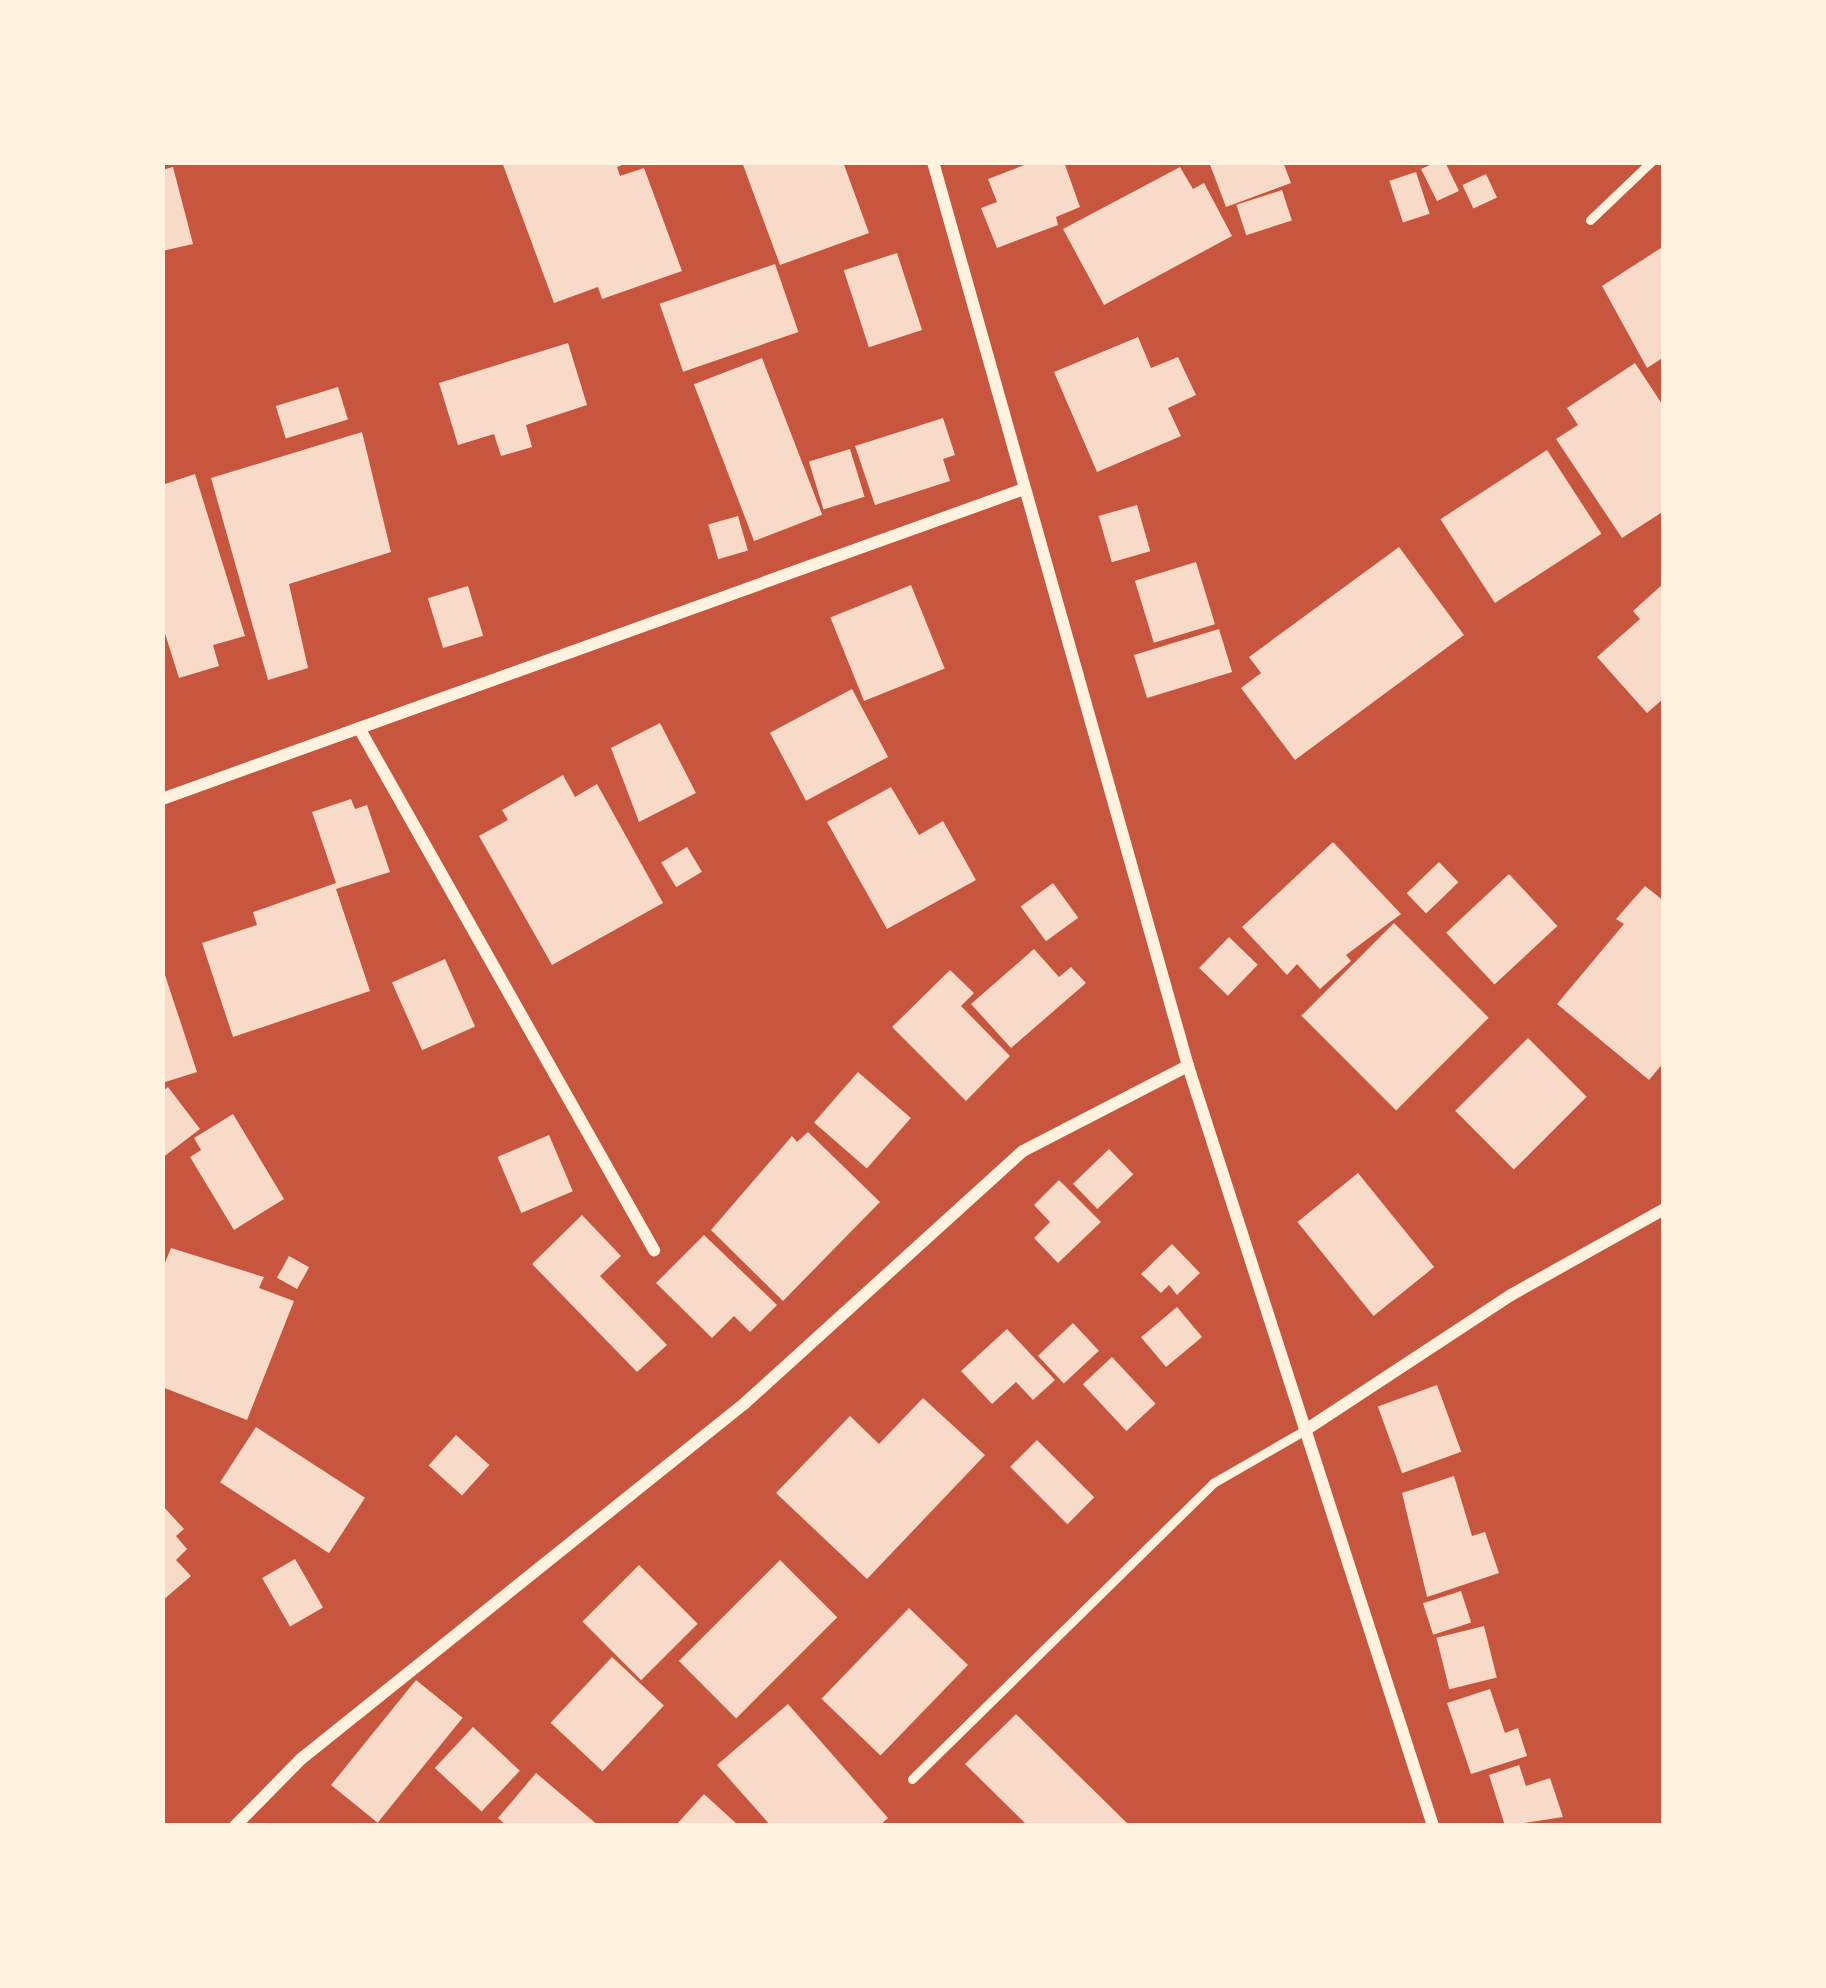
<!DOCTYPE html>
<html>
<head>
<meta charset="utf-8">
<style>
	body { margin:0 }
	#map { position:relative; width:1826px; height:1988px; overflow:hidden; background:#c8553d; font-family:Lato,sans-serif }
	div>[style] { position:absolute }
	.building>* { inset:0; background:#f7dbc8; transform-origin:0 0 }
	.service>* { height:9px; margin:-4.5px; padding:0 4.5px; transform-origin:4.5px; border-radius:4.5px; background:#fff3e0 }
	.minor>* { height:12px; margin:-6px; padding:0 6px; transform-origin:6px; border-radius:6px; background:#fff3e0 }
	span { translate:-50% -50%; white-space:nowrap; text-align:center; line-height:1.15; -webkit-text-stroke:9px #fff3e0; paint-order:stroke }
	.frame { position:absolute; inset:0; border:165px solid #fff3e0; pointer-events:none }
</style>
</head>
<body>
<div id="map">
	<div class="building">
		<i style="clip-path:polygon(502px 162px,630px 162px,617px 167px,620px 176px,644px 168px,682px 271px,602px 299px,598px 287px,554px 303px)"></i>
		<i style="clip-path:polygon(742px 162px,843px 162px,869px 233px,780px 265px)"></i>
		<i style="clip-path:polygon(1032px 162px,1064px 162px,1080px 207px,1056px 217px,1058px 225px,997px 248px,981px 208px,997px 202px,988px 179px)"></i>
		<i style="clip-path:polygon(1209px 162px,1283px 162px,1291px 183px,1226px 207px)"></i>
		<i style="clip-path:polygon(1437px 162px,1445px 162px,1459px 191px,1437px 201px,1421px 169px)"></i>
		<i style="clip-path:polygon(173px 167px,193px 244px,162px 251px,162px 170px)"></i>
		<i style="clip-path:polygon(1180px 167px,1193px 189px,1204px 183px,1232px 236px,1104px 305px,1063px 229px)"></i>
		<i style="left:1416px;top:172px;width:44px;height:28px;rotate:72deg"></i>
		<i style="left:1486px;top:174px;width:26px;height:26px;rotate:65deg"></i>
		<i style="left:1282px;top:190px;width:32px;height:48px;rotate:72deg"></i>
		<i style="clip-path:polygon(1664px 246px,1664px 357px,1647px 368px,1602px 286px)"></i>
		<i style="left:897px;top:253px;width:81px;height:56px;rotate:72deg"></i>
		<i style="left:775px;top:264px;width:72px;height:122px;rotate:71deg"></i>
		<i style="clip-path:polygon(1138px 337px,1151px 368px,1178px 357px,1196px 395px,1168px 408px,1181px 436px,1097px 472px,1054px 372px)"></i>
		<i style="clip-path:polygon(568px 343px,587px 405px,526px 425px,532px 447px,501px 456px,494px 434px,458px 445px,439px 383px)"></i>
		<i style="left:762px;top:358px;width:168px;height:73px;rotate:69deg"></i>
		<i style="clip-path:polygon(1635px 363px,1664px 407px,1664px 511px,1622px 538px,1556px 439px,1578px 425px,1567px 408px)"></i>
		<i style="left:338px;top:387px;width:34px;height:65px;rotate:73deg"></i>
		<i style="clip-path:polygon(943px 418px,955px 455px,943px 459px,950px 481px,875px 505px,855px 446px)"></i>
		<i style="clip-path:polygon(362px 432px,391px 552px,289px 584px,308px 668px,268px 680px,211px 478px)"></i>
		<i style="left:850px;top:449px;width:50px;height:43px;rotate:73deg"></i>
		<i style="left:1547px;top:450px;width:100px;height:127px;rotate:57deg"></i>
		<i style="clip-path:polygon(195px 474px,245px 636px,213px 645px,219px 666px,179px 678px,162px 624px,162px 485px)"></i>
		<i style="left:1137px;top:505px;width:48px;height:40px;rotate:74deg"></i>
		<i style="left:738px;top:516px;width:36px;height:31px;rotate:74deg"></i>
		<i style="clip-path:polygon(1399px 547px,1464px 635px,1295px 760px,1241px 688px,1261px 673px,1249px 657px)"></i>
		<i style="left:1196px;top:562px;width:65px;height:64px;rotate:73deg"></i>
		<i style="clip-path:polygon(1664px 583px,1664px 698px,1647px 713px,1597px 657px,1640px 619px,1633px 611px)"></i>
		<i style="left:911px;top:585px;width:90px;height:87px;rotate:68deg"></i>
		<i style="left:468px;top:586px;width:52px;height:42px;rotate:73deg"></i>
		<i style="left:1219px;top:629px;width:45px;height:89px;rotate:73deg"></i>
		<i style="left:852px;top:689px;width:77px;height:93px;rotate:62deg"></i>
		<i style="clip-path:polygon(660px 723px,696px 793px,639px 822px,611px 748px)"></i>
		<i style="clip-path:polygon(563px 775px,575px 797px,597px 784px,663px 903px,552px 965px,479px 836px,508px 820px,502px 810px)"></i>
		<i style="clip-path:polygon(891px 787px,919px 835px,943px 821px,976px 880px,887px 929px,827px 822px)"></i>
		<i style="clip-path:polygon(351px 799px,355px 809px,367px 805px,390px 872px,336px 889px,370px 991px,233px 1037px,202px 943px,257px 925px,253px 912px,336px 883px,312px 812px)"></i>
		<i style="clip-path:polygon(1333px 842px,1401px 914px,1346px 955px,1351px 961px,1320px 989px,1297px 964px,1287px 975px,1242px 927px)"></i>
		<i style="left:687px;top:847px;width:29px;height:30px;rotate:59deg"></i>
		<i style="left:1439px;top:862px;width:28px;height:45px;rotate:46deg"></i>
		<i style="left:1509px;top:874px;width:71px;height:86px;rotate:47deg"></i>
		<i style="left:1053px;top:883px;width:43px;height:40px;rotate:54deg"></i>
		<i style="clip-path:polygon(1645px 886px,1664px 901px,1664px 1062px,1649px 1080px,1557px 1004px,1624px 924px,1616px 919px)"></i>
		<i style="left:1394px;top:923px;width:134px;height:131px;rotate:45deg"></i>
		<i style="left:1229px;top:937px;width:40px;height:43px;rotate:44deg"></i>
		<i style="clip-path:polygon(1034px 949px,1059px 977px,1071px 967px,1086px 983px,1011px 1048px,971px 1004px)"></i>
		<i style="left:445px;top:959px;width:74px;height:58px;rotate:66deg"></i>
		<i style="clip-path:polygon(162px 966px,197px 1072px,162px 1083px)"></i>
		<i style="clip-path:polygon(950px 970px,974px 993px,961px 1006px,1010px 1056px,966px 1101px,892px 1027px)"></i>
		<i style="left:1528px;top:1038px;width:83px;height:103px;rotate:45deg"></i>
		<i style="left:858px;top:1072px;width:70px;height:67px;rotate:41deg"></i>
		<i style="clip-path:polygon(168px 1087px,200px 1129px,162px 1158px,162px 1092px)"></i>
		<i style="clip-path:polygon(233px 1114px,284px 1199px,234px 1230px,190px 1157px,201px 1150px,194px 1138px)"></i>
		<i style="clip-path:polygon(808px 1132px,880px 1202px,783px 1301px,711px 1230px,792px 1136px,797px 1142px)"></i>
		<i style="left:549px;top:1135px;width:61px;height:56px;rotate:67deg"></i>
		<i style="left:1109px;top:1149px;width:35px;height:50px;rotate:46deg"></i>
		<i style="left:1358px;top:1173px;width:121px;height:78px;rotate:51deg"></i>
		<i style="clip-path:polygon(1059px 1180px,1101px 1222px,1058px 1263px,1034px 1238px,1050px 1222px,1034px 1205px)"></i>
		<i style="clip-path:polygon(582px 1215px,621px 1256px,600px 1276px,667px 1345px,637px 1372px,532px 1264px)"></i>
		<i style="clip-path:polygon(704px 1235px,777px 1305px,750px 1332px,734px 1316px,712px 1338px,656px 1283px)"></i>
		<i style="clip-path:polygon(1172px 1244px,1200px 1273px,1177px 1295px,1169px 1285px,1161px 1293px,1141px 1274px)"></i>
		<i style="clip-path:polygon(171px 1248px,264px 1277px,259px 1288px,294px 1301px,247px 1420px,162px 1387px,162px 1270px)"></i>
		<i style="left:289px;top:1256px;width:23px;height:25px;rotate:29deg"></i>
		<i style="left:1177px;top:1307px;width:39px;height:47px;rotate:50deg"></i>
		<i style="left:1073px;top:1323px;width:38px;height:48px;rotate:47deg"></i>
		<i style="clip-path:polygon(1007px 1329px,1055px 1380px,1033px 1400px,1016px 1382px,992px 1404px,961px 1371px)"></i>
		<i style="left:1112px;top:1357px;width:64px;height:40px;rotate:47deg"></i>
		<i style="left:1437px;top:1385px;width:71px;height:63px;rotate:70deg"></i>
		<i style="clip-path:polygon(923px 1398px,985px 1455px,867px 1579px,776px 1493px,850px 1416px,879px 1444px)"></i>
		<i style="left:256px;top:1427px;width:130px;height:66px;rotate:33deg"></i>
		<i style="left:456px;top:1435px;width:45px;height:41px;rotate:42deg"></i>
		<i style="left:1037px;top:1440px;width:81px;height:38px;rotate:45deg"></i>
		<i style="clip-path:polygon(1454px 1476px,1472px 1536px,1485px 1532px,1499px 1573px,1427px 1597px,1402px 1493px)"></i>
		<i style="clip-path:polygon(162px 1505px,184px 1529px,176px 1536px,187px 1549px,176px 1560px,191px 1576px,162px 1601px)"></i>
		<i style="left:295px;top:1559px;width:56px;height:38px;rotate:60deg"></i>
		<i style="left:780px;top:1560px;width:81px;height:143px;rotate:45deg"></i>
		<i style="left:639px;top:1565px;width:83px;height:80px;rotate:45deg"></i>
		<i style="left:1461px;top:1591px;width:33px;height:40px;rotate:72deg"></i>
		<i style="left:909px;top:1608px;width:82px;height:126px;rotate:44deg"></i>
		<i style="left:1484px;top:1626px;width:53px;height:49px;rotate:76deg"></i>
		<i style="left:612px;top:1657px;width:71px;height:90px;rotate:43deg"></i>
		<i style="left:416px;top:1680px;width:60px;height:135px;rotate:39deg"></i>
		<i style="clip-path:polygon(1490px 1689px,1505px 1733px,1518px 1728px,1527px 1756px,1471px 1774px,1447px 1703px)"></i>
		<i style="clip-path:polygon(788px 1704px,888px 1818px,879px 1826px,771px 1826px,717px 1765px)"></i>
		<i style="clip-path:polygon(1016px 1714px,1130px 1826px,1028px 1826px,965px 1764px)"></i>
		<i style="left:473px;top:1727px;width:64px;height:56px;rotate:43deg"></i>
		<i style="clip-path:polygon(1519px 1765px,1526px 1786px,1550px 1778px,1563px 1817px,1505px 1826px,1489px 1775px)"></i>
		<i style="clip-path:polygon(536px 1773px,599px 1826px,507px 1826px,498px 1818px)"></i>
		<i style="clip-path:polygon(704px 1794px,739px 1826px,675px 1826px)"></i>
	</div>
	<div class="service">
		<i style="left:1590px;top:220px;width:84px;rotate:-43.6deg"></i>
		<i style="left:912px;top:1779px;width:422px;rotate:-44.5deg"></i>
		<i style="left:1213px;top:1483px;width:108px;rotate:-29.9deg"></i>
	</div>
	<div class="minor">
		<i style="left:933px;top:162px;width:939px;rotate:74.25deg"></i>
		<i style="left:1188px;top:1066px;width:799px;rotate:72.13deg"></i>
		<i style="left:359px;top:728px;width:600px;rotate:60.53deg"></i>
		<i style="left:162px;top:799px;width:916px;rotate:-19.78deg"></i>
		<i style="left:1307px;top:1429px;width:244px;rotate:-33.3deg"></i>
		<i style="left:1511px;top:1295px;width:176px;rotate:-29.3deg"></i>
		<i style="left:235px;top:1826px;width:94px;rotate:-45.4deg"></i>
		<i style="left:301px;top:1759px;width:569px;rotate:-38.72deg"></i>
		<i style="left:745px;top:1403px;width:375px;rotate:-42.2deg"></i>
		<i style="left:1023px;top:1151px;width:186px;rotate:-27.3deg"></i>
	</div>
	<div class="frame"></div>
</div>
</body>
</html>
